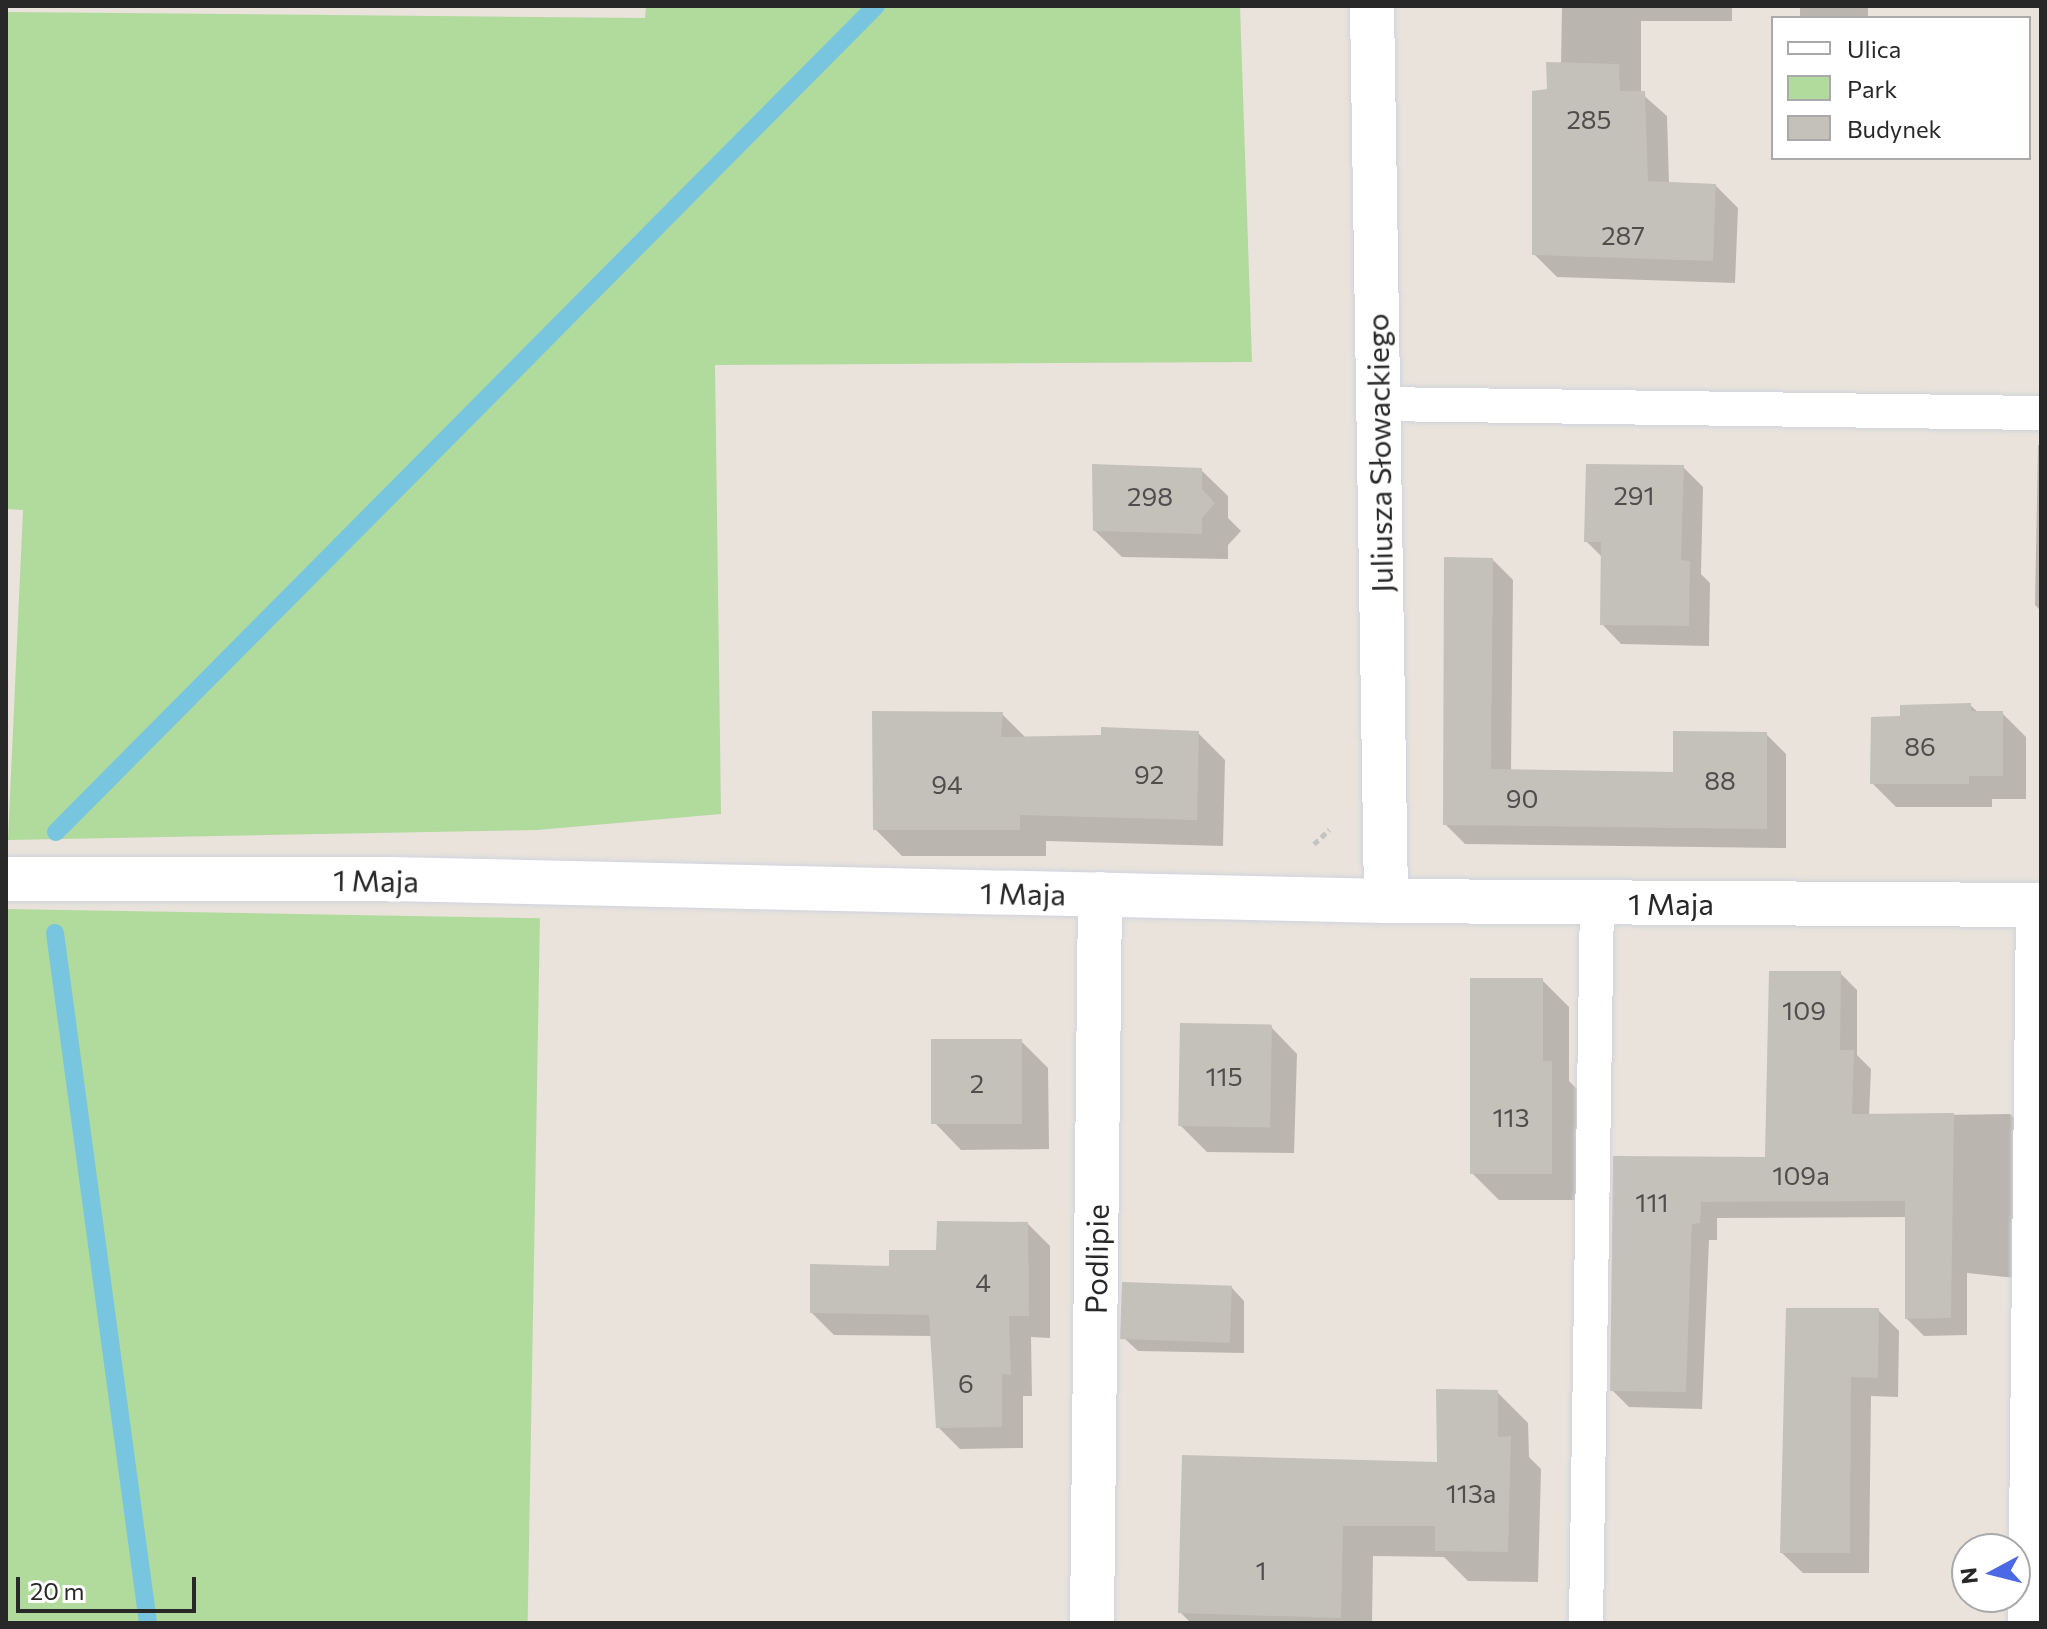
<!DOCTYPE html>
<html>
<head>
<meta charset="utf-8">
<style>
	body { margin:0 }
	#map { position:relative; width:2047px; height:1629px; overflow:hidden; background:#e9e3db; font-family:Commissioner,sans-serif }
	div>[style] { position:absolute }
	.green>* { inset:0; background:#b1da9d; transform-origin:0 0 }
	.shadow>* { inset:0; background:#0003; transform-origin:0 0 }
	.stream>* { height:18px; margin:-9px; padding:0 9px; transform-origin:9px; border-radius:9px; background:#78c5e0 }
	.building>* { inset:0; background:#c4c0ba; transform-origin:0 0 }
	.path>* { height:5px; margin-top:-2.5px; transform-origin:0; background:repeating-linear-gradient(90deg,#c3c3c3 0 6px,transparent 0 10px) }
	.roads { filter:drop-shadow(0 0 2px #d0d3df) drop-shadow(0 0 2px #d0d3df) }
	.lane>* { height:34px; margin:-17px; padding:0 17px; transform-origin:17px; border-radius:17px; background:#fff }
	.street>* { height:44px; margin:-22px; padding:0 22px; transform-origin:22px; border-radius:22px; background:#fff }
	span { translate:-50% -50%; white-space:nowrap; text-align:center; line-height:1.15; -webkit-text-stroke:7px #fff; paint-order:stroke }
	.number-label { font-size:26px; color:#4f4e4c }
	.number-label span { -webkit-text-stroke-width:0 }
	.street-label { font-size:30px; color:#282828 }
	.frame { position:absolute; inset:0; border:8px solid #282828; pointer-events:none }
	.legend { position:absolute; left:1771px; top:16px; width:260px; height:144px; box-sizing:border-box; background:#fff; border:2px solid #a9a9a9; margin:0; padding:10px 14px; list-style:none; font-size:24px; color:#282828 }
	.legend li { display:flex; align-items:center; gap:16px; height:40px }
	.legend b { width:40px; border:2px solid #a9a9a9 }
	.north { position:absolute; left:1951px; top:1533px; width:80px; height:80px; box-sizing:border-box; background:#fff; border:2px solid #a9a9a9; border-radius:50%; rotate:263deg; font-size:22px; font-weight:700; line-height:32px; text-align:center; color:#282828 }
	.north::after { content:''; display:block; margin:auto; width:28px; height:36px; background:#4b68e5; clip-path:polygon(50% 0,100% 100%,50% 72%,0 100%) }
	.scale { position:absolute; left:16px; top:1577px; width:180px; height:36px; box-sizing:border-box; border:4px solid #282828; border-top:0; padding-left:10px; font-size:24px; line-height:28px; white-space:nowrap; color:#282828; -webkit-text-stroke:6px #fff; paint-order:stroke }
</style>
</head>
<body>
<div id="map">
	<div class="green">
		<i style="clip-path:polygon(646px 6px,1240px 6px,1252px 362px,715px 365px,721px 814px,537px 830px,8px 840px,23px 510px,6px 509px,6px 12px,645px 18px)"></i>
		<i style="left:6px;top:909px;width:534px;height:714px;rotate:1deg"></i>
	</div>
	<div class="shadow">
		<i style="clip-path:polygon(1562px 6px,1732px 6px,1732px 21px,1641px 21px,1641px 93px,1667px 116px,1669px 184px,1715px 185px,1738px 208px,1735px 283px,1557px 277px,1534px 254px,1549px 91px,1561px 64px)"></i>
		<i style="left:1800px;top:6px;width:68px;height:12px"></i>
		<i style="clip-path:polygon(2038px 445px,2041px 445px,2041px 611px,2035px 605px)"></i>
		<i style="clip-path:polygon(1683px 467px,1703px 487px,1701px 574px,1710px 583px,1709px 646px,1621px 644px,1602px 624px,1603px 558px,1586px 541px)"></i>
		<i style="clip-path:polygon(1201px 470px,1228px 496px,1228px 518px,1241px 531px,1228px 545px,1228px 559px,1122px 557px,1095px 531px)"></i>
		<i style="clip-path:polygon(1493px 560px,1513px 580px,1511px 771px,1675px 774px,1766px 734px,1786px 754px,1786px 848px,1465px 844px,1445px 824px)"></i>
		<i style="clip-path:polygon(1970px 705px,1979px 713px,2002px 713px,2026px 737px,2026px 799px,1992px 799px,1992px 807px,1896px 807px,1872px 783px,1902px 718px)"></i>
		<i style="clip-path:polygon(1002px 714px,1027px 739px,1198px 733px,1225px 760px,1223px 846px,1046px 841px,1046px 856px,902px 856px,875px 829px)"></i>
		<i style="clip-path:polygon(1840px 973px,1857px 990px,1857px 1055px,1871px 1069px,1869px 1116px,2010px 1114px,2027px 1131px,2025px 1279px,1967px 1273px,1967px 1335px,1924px 1336px,1907px 1319px,1907px 1217px,1717px 1218px,1717px 1240px,1709px 1240px,1702px 1409px,1629px 1407px,1612px 1390px,1615px 1158px,1767px 1159px)"></i>
		<i style="clip-path:polygon(1542px 980px,1569px 1007px,1569px 1081px,1578px 1090px,1578px 1200px,1499px 1200px,1472px 1173px)"></i>
		<i style="clip-path:polygon(1271px 1027px,1297px 1054px,1294px 1153px,1207px 1152px,1180px 1125px)"></i>
		<i style="clip-path:polygon(1021px 1041px,1048px 1068px,1049px 1149px,961px 1150px,935px 1123px)"></i>
		<i style="clip-path:polygon(1028px 1224px,1050px 1246px,1050px 1338px,1031px 1337px,1032px 1396px,1023px 1396px,1023px 1448px,960px 1449px,938px 1427px,932px 1336px,834px 1335px,812px 1313px,891px 1268px)"></i>
		<i style="clip-path:polygon(1231px 1287px,1244px 1301px,1244px 1353px,1138px 1351px,1124px 1338px)"></i>
		<i style="clip-path:polygon(1788px 1310px,1878px 1310px,1899px 1331px,1898px 1397px,1871px 1396px,1869px 1573px,1803px 1573px,1782px 1553px)"></i>
		<i style="clip-path:polygon(1497px 1392px,1528px 1423px,1529px 1457px,1541px 1469px,1538px 1582px,1468px 1581px,1444px 1557px,1373px 1556px,1372px 1623px,1191px 1623px,1180px 1612px,1439px 1464px)"></i>
	</div>
	<div class="stream">
		<i style="left:56px;top:832px;width:1164px;rotate:-45.21deg"></i>
		<i style="left:55px;top:933px;width:696px;rotate:82.32deg"></i>
	</div>
	<div class="building">
		<i style="clip-path:polygon(1546px 62px,1619px 64px,1620px 91px,1645px 91px,1648px 181px,1716px 184px,1713px 261px,1532px 255px,1532px 91px,1547px 89px)"></i>
		<i style="clip-path:polygon(1092px 464px,1202px 468px,1202px 489px,1215px 503px,1202px 518px,1202px 534px,1093px 531px)"></i>
		<i style="clip-path:polygon(1586px 464px,1684px 465px,1681px 560px,1690px 561px,1689px 626px,1600px 625px,1601px 542px,1584px 542px)"></i>
		<i style="clip-path:polygon(1444px 557px,1493px 558px,1491px 769px,1673px 772px,1673px 731px,1767px 732px,1767px 829px,1443px 825px)"></i>
		<i style="clip-path:polygon(1971px 703px,1971px 711px,2003px 711px,2003px 776px,1969px 776px,1969px 784px,1870px 784px,1871px 717px,1900px 716px,1900px 705px)"></i>
		<i style="clip-path:polygon(872px 711px,1003px 712px,1001px 737px,1101px 735px,1101px 727px,1199px 731px,1197px 820px,1020px 815px,1020px 830px,873px 830px)"></i>
		<i style="clip-path:polygon(1769px 971px,1841px 971px,1840px 1050px,1854px 1050px,1852px 1114px,1954px 1113px,1951px 1318px,1905px 1319px,1905px 1201px,1701px 1202px,1700px 1223px,1692px 1224px,1686px 1392px,1610px 1391px,1613px 1156px,1765px 1157px)"></i>
		<i style="clip-path:polygon(1470px 978px,1543px 978px,1543px 1061px,1552px 1061px,1552px 1174px,1470px 1174px)"></i>
		<i style="left:1180px;top:1023px;width:92px;height:103px;rotate:1deg"></i>
		<i style="left:931px;top:1039px;width:91px;height:85px"></i>
		<i style="clip-path:polygon(937px 1221px,1028px 1222px,1029px 1316px,1009px 1316px,1011px 1375px,1002px 1374px,1002px 1427px,936px 1428px,929px 1315px,810px 1313px,810px 1264px,889px 1266px,889px 1250px,936px 1250px)"></i>
		<i style="left:1122px;top:1282px;width:110px;height:57px;rotate:2deg"></i>
		<i style="clip-path:polygon(1786px 1308px,1879px 1308px,1878px 1378px,1851px 1377px,1850px 1553px,1780px 1553px)"></i>
		<i style="clip-path:polygon(1436px 1389px,1498px 1390px,1498px 1437px,1511px 1436px,1508px 1552px,1435px 1551px,1435px 1526px,1343px 1526px,1341px 1618px,1178px 1613px,1182px 1455px,1437px 1462px)"></i>
	</div>
	<div class="path">
		<i style="left:1314px;top:844px;width:21px;rotate:-43deg"></i>
	</div>
	<div class="roads">
		<div class="lane">
			<i style="left:1378px;top:404px;width:663px;rotate:0.78deg"></i>
			<i style="left:1586px;top:1623px;width:721px;rotate:-89.13deg"></i>
			<i style="left:2025px;top:1623px;width:718px;rotate:-89.36deg"></i>
		</div>
		<div class="street">
			<i style="left:1372px;top:6px;width:895px;rotate:89.1deg"></i>
			<i style="left:6px;top:879px;width:385px"></i>
			<i style="left:391px;top:879px;width:995px;rotate:1.27deg"></i>
			<i style="left:1386px;top:901px;width:655px;rotate:0.35deg"></i>
			<i style="left:1092px;top:1623px;width:729px;rotate:-89.37deg"></i>
		</div>
	</div>
	<div class="number-label">
		<span style="left:1589px;top:119px">285</span>
		<span style="left:1623px;top:235px">287</span>
		<span style="left:1634px;top:495px">291</span>
		<span style="left:1150px;top:496px">298</span>
		<span style="left:1920px;top:746px">86</span>
		<span style="left:1149px;top:774px">92</span>
		<span style="left:1720px;top:780px">88</span>
		<span style="left:947px;top:784px">94</span>
		<span style="left:1522px;top:798px">90</span>
		<span style="left:1804px;top:1010px">109</span>
		<span style="left:1224px;top:1076px">115</span>
		<span style="left:977px;top:1083px">2</span>
		<span style="left:1511px;top:1117px">113</span>
		<span style="left:1801px;top:1175px">109a</span>
		<span style="left:1652px;top:1202px">111</span>
		<span style="left:983px;top:1282px">4</span>
		<span style="left:966px;top:1383px">6</span>
		<span style="left:1471px;top:1493px">113a</span>
		<span style="left:1261px;top:1570px">1</span>
	</div>
	<div class="street-label">
		<span style="left:1379px;top:453px;rotate:-91deg">Juliusza Słowackiego</span>
		<span style="left:376px;top:880px;rotate:1deg">1 Maja</span>
		<span style="left:1023px;top:893px;rotate:1deg">1 Maja</span>
		<span style="left:1671px;top:903px">1 Maja</span>
		<span style="left:1096px;top:1259px;rotate:-89deg">Podlipie</span>
	</div>
	<div class="frame"></div>
	<ul class="legend">
	<li><b style="height:10px;background:#fff"></b>Ulica</li>
	<li><b style="height:22px;background:#b1da9d"></b>Park</li>
	<li><b style="height:22px;background:#c4c0ba"></b>Budynek</li>
	</ul>
	<div class="north">N</div>
	<div class="scale">20 m</div>
</div>
</body>
</html>
